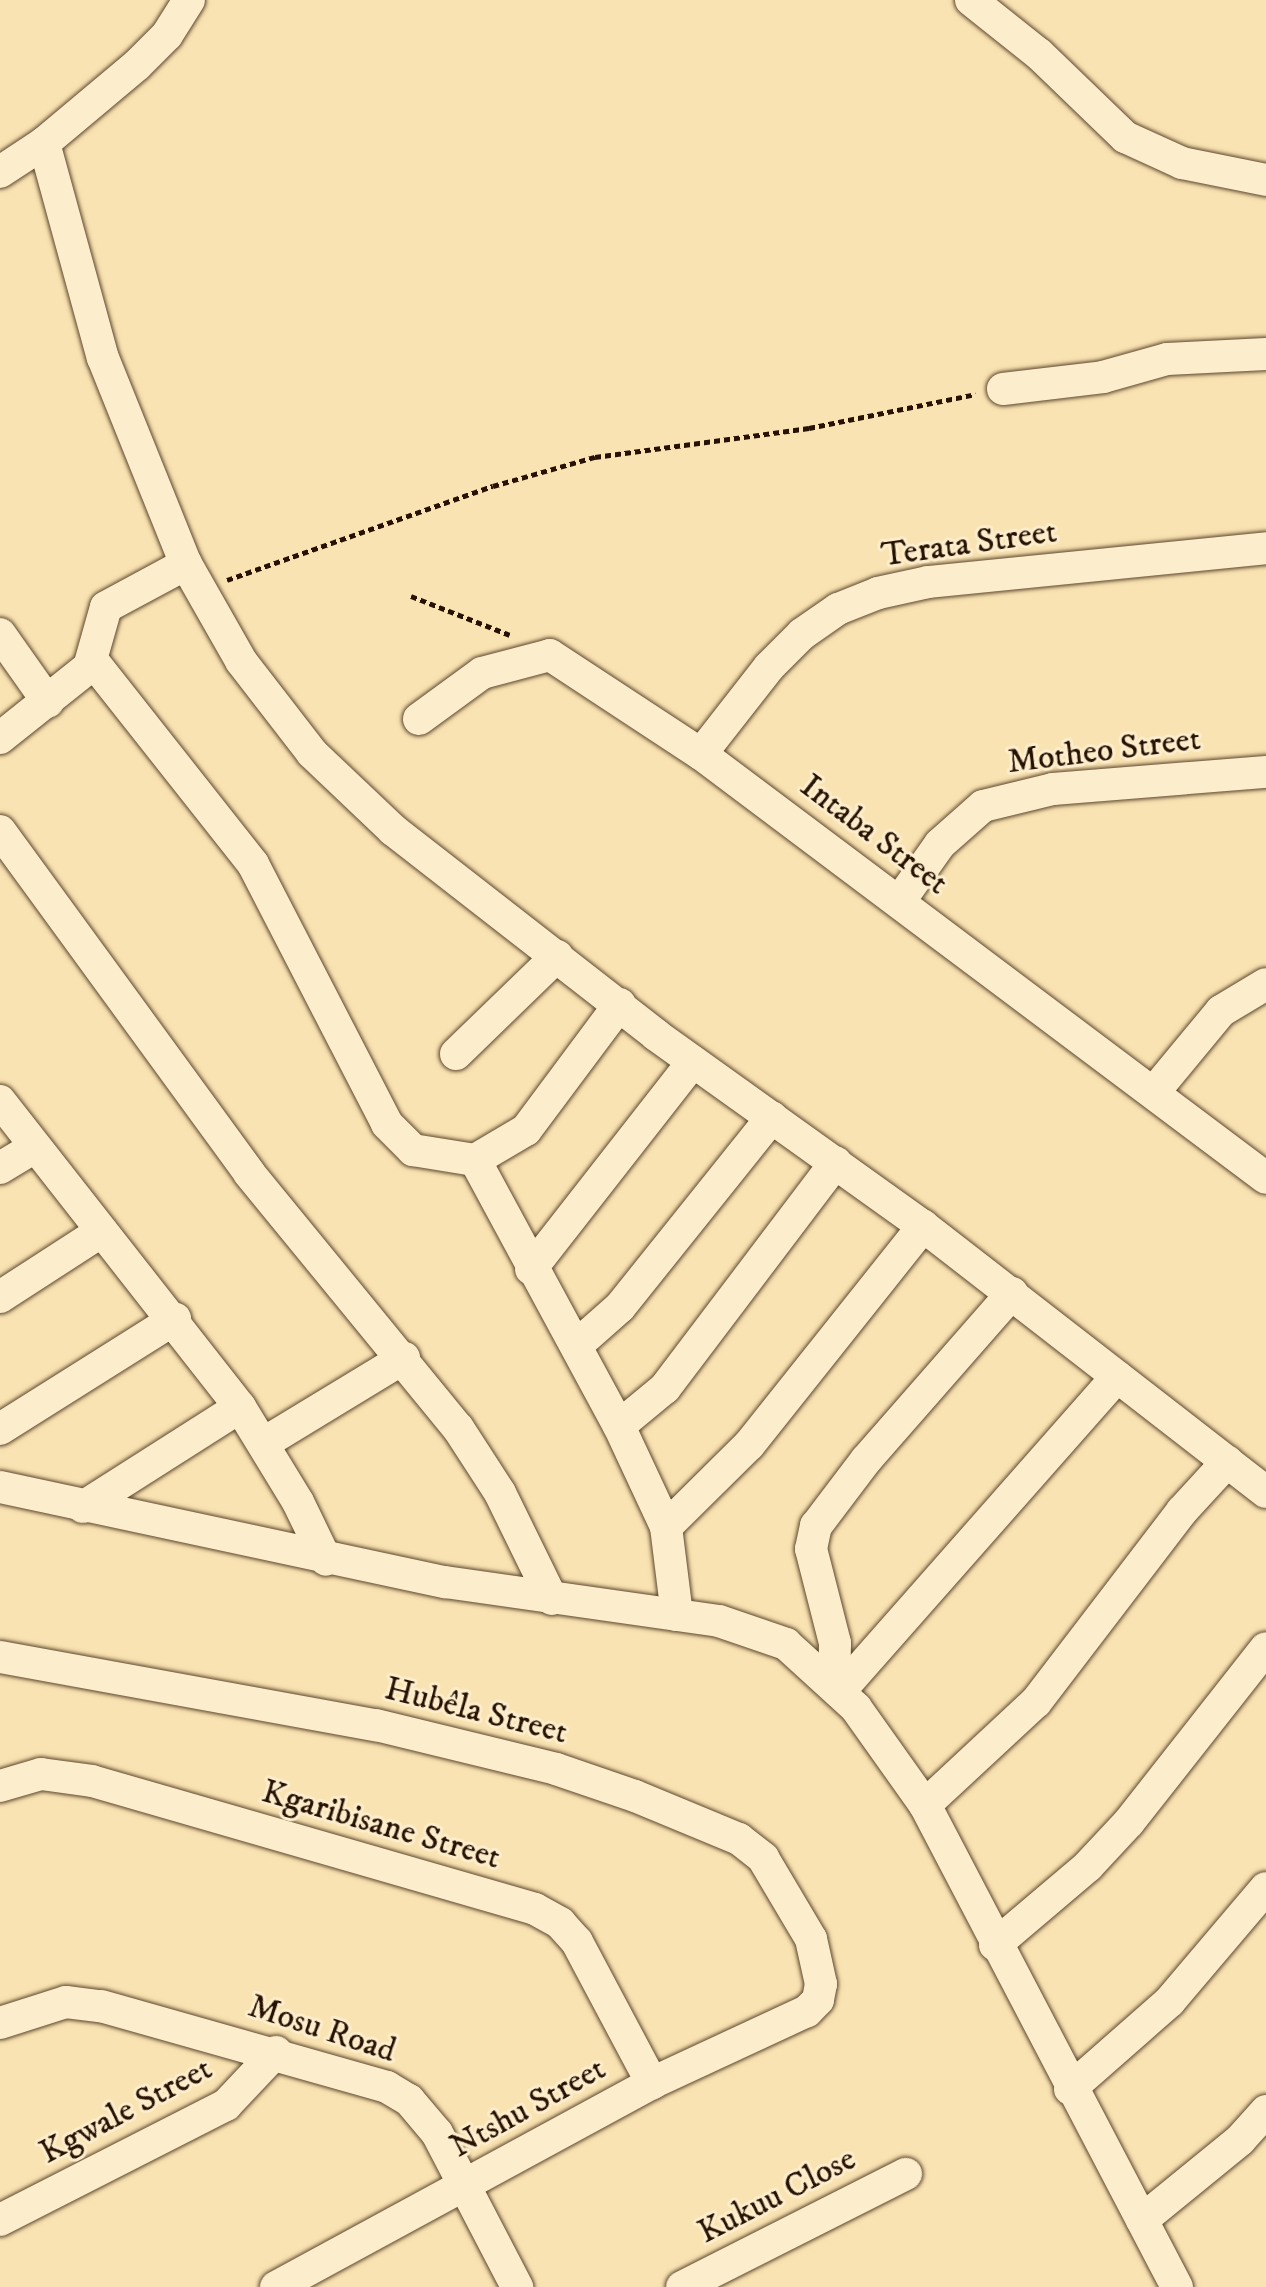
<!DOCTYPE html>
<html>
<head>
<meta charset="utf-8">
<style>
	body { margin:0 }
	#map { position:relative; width:1266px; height:2287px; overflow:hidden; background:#fae3b2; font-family:"IM FELL DW Pica",serif }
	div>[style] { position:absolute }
	.path>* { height:5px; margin-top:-2.5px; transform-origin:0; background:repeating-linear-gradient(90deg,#271101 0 6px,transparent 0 10px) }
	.roads { filter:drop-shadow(0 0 2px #5c462d) drop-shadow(0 0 2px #5c462d) }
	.minor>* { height:32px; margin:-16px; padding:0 16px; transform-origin:16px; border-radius:16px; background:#fcedcd }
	span { translate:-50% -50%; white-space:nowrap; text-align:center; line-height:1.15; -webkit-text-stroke:6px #fcedcd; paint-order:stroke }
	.street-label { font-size:34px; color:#271101 }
</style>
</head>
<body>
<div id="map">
	<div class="path">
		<i style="left:227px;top:580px;width:282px;rotate:-19.5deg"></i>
		<i style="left:493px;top:486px;width:106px;rotate:-15.9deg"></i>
		<i style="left:595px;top:457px;width:216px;rotate:-7.7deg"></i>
		<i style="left:809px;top:428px;width:170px;rotate:-11.5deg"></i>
		<i style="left:411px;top:596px;width:106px;rotate:21.5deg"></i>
	</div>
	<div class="roads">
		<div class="minor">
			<i style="left:971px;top:0;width:87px;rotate:38.5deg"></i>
			<i style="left:1039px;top:54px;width:120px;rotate:44deg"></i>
			<i style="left:1125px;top:137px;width:63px;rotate:24.5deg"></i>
			<i style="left:1182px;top:163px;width:86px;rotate:11.4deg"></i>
			<i style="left:44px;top:143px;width:223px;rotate:74.7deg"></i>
			<i style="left:103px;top:358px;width:222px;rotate:68.1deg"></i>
			<i style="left:186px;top:564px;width:112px;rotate:60.4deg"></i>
			<i style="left:241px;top:661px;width:116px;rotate:52.3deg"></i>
			<i style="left:312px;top:753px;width:112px;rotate:43.5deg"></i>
			<i style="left:393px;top:830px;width:333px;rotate:37.9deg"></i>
			<i style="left:656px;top:1035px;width:328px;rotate:35.6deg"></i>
			<i style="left:923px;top:1226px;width:434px;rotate:37.8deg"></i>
			<i style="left:0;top:172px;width:53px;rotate:-33.4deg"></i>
			<i style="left:44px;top:143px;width:121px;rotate:-40deg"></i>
			<i style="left:137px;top:65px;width:42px;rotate:-45deg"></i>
			<i style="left:167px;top:35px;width:41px;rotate:-57.8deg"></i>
			<i style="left:1003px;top:389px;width:101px;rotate:-6.8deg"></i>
			<i style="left:1103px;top:377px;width:66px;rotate:-15.7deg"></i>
			<i style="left:1167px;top:359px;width:99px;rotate:-2.9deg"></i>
			<i style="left:0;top:634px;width:83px;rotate:54.8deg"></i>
			<i style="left:92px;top:660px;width:260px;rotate:51.7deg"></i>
			<i style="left:253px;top:864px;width:292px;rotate:62.7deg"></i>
			<i style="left:387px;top:1124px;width:37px;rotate:45deg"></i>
			<i style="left:413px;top:1150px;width:63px;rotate:9.2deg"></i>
			<i style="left:475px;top:1160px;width:302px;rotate:61.6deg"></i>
			<i style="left:619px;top:1426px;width:111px;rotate:65deg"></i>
			<i style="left:419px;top:719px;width:78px;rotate:-36.1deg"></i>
			<i style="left:482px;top:673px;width:70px;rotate:-14.8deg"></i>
			<i style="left:550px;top:655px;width:181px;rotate:33.3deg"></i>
			<i style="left:701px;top:754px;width:706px;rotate:36.89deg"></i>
			<i style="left:0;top:738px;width:114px;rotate:-38.6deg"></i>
			<i style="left:89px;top:667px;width:62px;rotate:-74.2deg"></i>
			<i style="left:106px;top:607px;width:91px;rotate:-28.3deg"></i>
			<i style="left:701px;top:754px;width:110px;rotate:-52deg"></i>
			<i style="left:769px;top:667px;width:47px;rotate:-45deg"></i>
			<i style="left:802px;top:634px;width:44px;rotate:-34.8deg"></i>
			<i style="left:838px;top:609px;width:43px;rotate:-21.8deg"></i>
			<i style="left:878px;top:593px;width:51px;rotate:-12.4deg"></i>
			<i style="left:928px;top:582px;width:340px;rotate:-5.7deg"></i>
			<i style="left:0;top:831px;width:423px;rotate:53.9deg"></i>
			<i style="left:249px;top:1173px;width:330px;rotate:50.7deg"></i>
			<i style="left:458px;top:1428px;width:77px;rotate:57.1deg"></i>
			<i style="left:500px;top:1493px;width:118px;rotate:63.9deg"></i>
			<i style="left:899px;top:902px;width:71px;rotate:-54.7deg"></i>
			<i style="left:940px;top:844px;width:57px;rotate:-41.5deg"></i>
			<i style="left:983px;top:806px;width:72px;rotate:-13.7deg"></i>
			<i style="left:1053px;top:789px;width:214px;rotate:-4.6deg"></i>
			<i style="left:456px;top:1054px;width:141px;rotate:-44.1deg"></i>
			<i style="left:1154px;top:1092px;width:105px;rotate:-50.4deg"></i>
			<i style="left:1221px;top:1011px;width:52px;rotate:-31deg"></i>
			<i style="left:0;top:1101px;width:389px;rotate:51.9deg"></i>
			<i style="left:240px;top:1407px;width:111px;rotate:58.6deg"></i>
			<i style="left:298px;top:1502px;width:64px;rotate:64.2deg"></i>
			<i style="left:475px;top:1160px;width:59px;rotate:-30.5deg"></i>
			<i style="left:526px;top:1130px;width:157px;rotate:-53.3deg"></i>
			<i style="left:0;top:1168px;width:41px;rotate:-31deg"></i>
			<i style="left:531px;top:1269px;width:263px;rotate:-52deg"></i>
			<i style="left:0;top:1297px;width:121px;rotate:-32.9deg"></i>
			<i style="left:577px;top:1345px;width:57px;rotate:-41.5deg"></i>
			<i style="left:620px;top:1307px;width:243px;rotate:-51.3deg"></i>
			<i style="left:619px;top:1426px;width:60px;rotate:-39.6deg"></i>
			<i style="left:665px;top:1388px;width:283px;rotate:-52.9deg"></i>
			<i style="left:0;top:1429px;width:207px;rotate:-32.2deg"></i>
			<i style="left:264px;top:1443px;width:164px;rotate:-31.3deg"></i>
			<i style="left:0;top:1487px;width:455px;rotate:12.1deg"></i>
			<i style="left:445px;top:1582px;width:277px;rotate:8.1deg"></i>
			<i style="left:719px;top:1621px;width:71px;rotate:18.9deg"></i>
			<i style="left:786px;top:1644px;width:95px;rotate:42.4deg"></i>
			<i style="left:856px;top:1708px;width:119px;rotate:54.6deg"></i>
			<i style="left:925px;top:1805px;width:544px;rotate:62.4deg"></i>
			<i style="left:83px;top:1507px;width:186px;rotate:-32.5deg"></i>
			<i style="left:677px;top:1615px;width:89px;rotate:-97.1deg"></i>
			<i style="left:666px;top:1527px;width:117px;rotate:-44.7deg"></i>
			<i style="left:749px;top:1445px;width:280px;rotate:-51.5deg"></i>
			<i style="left:0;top:1657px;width:382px;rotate:10.3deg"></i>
			<i style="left:376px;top:1725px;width:185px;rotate:13.7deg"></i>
			<i style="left:556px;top:1769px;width:83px;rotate:18.9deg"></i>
			<i style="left:635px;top:1796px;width:113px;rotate:22.5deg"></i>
			<i style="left:739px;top:1839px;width:31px;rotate:38deg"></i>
			<i style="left:763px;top:1858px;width:94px;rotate:59.3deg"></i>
			<i style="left:811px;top:1939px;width:46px;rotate:77.5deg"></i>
			<i style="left:821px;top:1984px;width:16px;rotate:101deg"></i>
			<i style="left:818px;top:2000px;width:16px;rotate:135deg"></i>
			<i style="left:807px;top:2011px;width:171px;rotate:155.1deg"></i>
			<i style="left:652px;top:2083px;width:428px;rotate:151.5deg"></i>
			<i style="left:834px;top:1685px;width:42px;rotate:-88.6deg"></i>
			<i style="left:835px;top:1643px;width:97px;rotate:-104.3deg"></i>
			<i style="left:811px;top:1549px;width:24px;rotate:-78deg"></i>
			<i style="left:816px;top:1526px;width:83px;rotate:-52.9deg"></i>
			<i style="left:866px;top:1460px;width:222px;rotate:-48.8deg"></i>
			<i style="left:840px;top:1691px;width:419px;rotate:-48.6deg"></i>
			<i style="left:0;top:1786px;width:43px;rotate:-16.3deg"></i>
			<i style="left:41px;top:1774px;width:51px;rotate:7.8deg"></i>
			<i style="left:92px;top:1781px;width:461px;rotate:16.1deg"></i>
			<i style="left:535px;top:1909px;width:29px;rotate:29deg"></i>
			<i style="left:560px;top:1923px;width:25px;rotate:48deg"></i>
			<i style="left:577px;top:1942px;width:160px;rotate:62deg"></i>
			<i style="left:925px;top:1805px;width:151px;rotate:-42.9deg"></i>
			<i style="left:1036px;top:1702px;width:240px;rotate:-52.6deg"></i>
			<i style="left:1182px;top:1511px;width:67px;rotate:-47.4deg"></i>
			<i style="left:995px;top:1945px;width:122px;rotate:-40.3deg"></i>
			<i style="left:1088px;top:1866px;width:60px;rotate:-47deg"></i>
			<i style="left:1129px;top:1822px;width:221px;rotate:-51.8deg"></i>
			<i style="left:0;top:2023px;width:69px;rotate:-17.7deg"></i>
			<i style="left:66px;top:2002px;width:35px;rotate:7deg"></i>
			<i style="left:101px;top:2006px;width:297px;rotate:15.8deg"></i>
			<i style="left:387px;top:2087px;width:26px;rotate:31deg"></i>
			<i style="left:409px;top:2100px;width:43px;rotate:49.7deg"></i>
			<i style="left:437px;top:2133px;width:174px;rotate:62.5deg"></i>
			<i style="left:1070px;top:2089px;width:133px;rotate:-41.3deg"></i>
			<i style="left:1170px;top:2001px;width:148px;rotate:-49.7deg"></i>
			<i style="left:0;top:2220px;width:254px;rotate:-27deg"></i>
			<i style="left:226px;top:2105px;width:73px;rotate:-46.7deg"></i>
			<i style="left:1142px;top:2220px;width:127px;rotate:-39.2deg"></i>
			<i style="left:1240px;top:2140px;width:39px;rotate:-48deg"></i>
			<i style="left:682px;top:2287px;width:251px;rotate:-26.8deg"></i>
		</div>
	</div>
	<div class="street-label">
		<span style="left:969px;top:544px;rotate:-8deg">Terata Street</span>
		<span style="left:1104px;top:751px;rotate:-7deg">Motheo Street</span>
		<span style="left:874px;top:835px;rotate:37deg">Intaba Street</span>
		<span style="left:476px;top:1711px;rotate:14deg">Hubêla Street</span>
		<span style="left:381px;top:1825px;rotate:16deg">Kgaribisane Street</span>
		<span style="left:322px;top:2029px;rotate:18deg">Mosu Road</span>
		<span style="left:528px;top:2108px;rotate:-29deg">Ntshu Street</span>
		<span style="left:126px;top:2111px;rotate:-28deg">Kgwale Street</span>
		<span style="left:777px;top:2196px;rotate:-27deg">Kukuu Close</span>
	</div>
</div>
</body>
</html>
